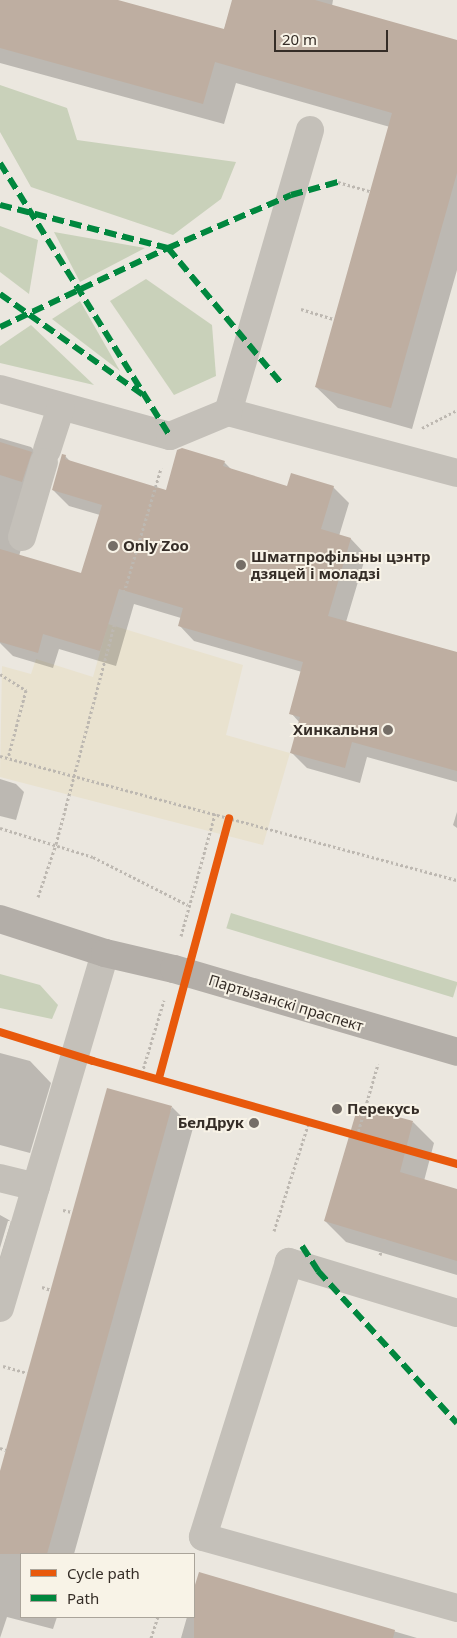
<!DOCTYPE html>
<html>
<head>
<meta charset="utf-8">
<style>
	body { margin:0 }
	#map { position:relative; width:457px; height:1638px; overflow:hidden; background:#ebe7df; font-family:"Noto Sans",sans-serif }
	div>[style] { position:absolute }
	.green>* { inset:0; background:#c9d1ba; transform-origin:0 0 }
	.plaza>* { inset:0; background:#e9e2cf }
	.shadow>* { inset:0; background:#0003 }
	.building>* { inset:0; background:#beaea1 }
	.path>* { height:3px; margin-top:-1.5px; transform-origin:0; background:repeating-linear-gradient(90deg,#bdb8b1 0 2.5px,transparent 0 5px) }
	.minor>* { height:28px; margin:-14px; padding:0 14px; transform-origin:14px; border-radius:14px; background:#c4c0b9 }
	.major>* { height:28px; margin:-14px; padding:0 14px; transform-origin:14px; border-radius:14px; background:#b3aea8 }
	.quiet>* { height:6px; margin-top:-3px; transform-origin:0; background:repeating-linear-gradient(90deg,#00873e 0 12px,transparent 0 18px) }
	.cycleway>* { height:8px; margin:-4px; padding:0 4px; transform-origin:4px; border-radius:4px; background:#e8590c }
	.dots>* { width:14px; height:14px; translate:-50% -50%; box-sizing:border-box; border:2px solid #f8f3e7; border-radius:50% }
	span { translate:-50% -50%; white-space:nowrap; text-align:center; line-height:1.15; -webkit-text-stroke:4px #f8f3e7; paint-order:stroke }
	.poi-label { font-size:15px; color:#352d27; font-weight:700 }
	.left { translate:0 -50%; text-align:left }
	.right { translate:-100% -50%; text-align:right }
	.street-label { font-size:15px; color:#352d27 }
	.legend { position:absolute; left:20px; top:1553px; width:175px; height:65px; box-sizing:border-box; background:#f8f3e7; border:1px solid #aaa49a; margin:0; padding:6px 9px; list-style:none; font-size:15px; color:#352d27 }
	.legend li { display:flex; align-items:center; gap:10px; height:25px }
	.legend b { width:25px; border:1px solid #aaa49a }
	.scale { position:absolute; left:274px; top:30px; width:114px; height:22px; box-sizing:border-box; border:2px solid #352d27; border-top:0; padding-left:6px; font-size:15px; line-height:18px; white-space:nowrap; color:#352d27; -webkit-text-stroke:4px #f8f3e7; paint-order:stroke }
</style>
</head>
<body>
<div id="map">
	<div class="green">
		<i style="clip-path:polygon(0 85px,67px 108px,77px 140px,236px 162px,221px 199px,173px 235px,31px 187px,0 132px)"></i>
		<i style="clip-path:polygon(0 226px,38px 240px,29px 294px,0 272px)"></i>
		<i style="clip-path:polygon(54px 232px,145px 248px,80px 282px)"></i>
		<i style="clip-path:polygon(146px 279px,212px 325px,216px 376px,174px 395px,110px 301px)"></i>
		<i style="clip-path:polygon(80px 301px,120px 371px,52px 319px)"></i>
		<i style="clip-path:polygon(31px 325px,94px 385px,0 363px,0 346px)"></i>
		<i style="left:231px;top:913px;width:237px;height:16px;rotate:17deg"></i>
		<i style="clip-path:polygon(0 974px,40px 985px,58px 1005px,52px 1019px,0 1008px)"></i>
	</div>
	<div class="plaza">
		<i style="clip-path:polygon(108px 624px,243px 665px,226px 735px,290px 753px,263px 845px,0 777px,2px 666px,31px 674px,36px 659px,93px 677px)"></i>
	</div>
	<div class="shadow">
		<i style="clip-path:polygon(0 0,113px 0,224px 30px,233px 0,333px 0,332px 6px,457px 42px,457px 270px,412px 429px,338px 408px,316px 387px,390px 127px,236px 83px,224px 124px,0 63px)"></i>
		<i style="clip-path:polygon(0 438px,31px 447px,47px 463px,19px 556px,82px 574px,100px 515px,69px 506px,53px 490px,65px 456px,71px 462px,167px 491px,224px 462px,233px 471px,288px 487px,333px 487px,349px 503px,339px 536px,351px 539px,366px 555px,346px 622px,457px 653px,457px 782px,367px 757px,360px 783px,307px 768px,291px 752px,300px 723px,291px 713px,302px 672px,194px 641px,179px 625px,181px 618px,134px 604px,116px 666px,59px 649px,53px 668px,13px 656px,0 643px)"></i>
		<i style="clip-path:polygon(0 779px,16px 784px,24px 792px,16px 820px,0 816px)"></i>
		<i style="clip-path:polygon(457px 812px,457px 828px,453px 825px)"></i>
		<i style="clip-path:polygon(0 1053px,30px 1061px,51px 1083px,30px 1153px,0 1145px)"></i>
		<i style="clip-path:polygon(172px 1107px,193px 1128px,74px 1554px,21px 1554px,21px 1617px,57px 1617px,53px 1629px,7px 1617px,0 1638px,0 1475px)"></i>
		<i style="clip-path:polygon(413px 1122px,434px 1143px,424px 1181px,457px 1191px,457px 1275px,346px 1242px,325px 1221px)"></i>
		<i style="clip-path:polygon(0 1215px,9px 1220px,17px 1228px,0 1275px,0 1257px,11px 1221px,8px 1221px,0 1248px)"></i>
		<i style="clip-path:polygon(199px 1574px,417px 1638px,181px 1638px,187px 1617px,194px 1617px,194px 1593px)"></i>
	</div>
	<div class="building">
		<i style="clip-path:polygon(0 0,118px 0,224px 29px,232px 0,315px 0,457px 40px,457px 173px,391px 408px,315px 387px,392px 113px,215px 62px,203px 104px,0 48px)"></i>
		<i style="clip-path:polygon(0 442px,32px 452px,22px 482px,0 475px)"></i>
		<i style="clip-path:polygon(182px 448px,225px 461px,223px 466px,287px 486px,291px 473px,334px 486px,321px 529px,351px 538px,328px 616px,457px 652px,457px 771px,352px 742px,345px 768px,290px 753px,300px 717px,289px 714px,303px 662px,178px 626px,183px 608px,119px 589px,100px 651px,43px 634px,38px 653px,0 642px,0 549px,81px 573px,102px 505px,52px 490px,62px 454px,66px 455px,65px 459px,166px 490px,177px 450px)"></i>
		<i style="clip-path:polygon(107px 1088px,172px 1106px,47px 1554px,0 1554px,0 1471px)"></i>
		<i style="clip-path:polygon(358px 1106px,413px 1121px,400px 1172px,457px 1189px,457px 1261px,324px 1221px)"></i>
		<i style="clip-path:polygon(199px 1572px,395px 1630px,393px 1638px,194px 1638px,194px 1588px)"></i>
	</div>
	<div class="path">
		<i style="left:338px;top:182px;width:33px;rotate:16deg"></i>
		<i style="left:301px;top:309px;width:34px;rotate:17deg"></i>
		<i style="left:422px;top:428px;width:39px;rotate:-27deg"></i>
		<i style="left:0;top:674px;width:31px;rotate:32deg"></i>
		<i style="left:26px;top:690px;width:70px;rotate:104.8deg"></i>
		<i style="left:0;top:756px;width:474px;rotate:15.2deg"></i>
		<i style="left:0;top:828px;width:97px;rotate:17.3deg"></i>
		<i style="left:93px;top:857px;width:106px;rotate:26.8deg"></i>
		<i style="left:38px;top:897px;width:56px;rotate:-71.2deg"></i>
		<i style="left:56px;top:844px;width:226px;rotate:-75.1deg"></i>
		<i style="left:114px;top:626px;width:165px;rotate:-73.4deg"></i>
		<i style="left:181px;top:936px;width:127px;rotate:-74.4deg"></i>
		<i style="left:0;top:1032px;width:45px;rotate:16.8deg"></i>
		<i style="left:107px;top:1064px;width:364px;rotate:15.9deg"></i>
		<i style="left:142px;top:1073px;width:76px;rotate:-73.2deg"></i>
		<i style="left:357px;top:1136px;width:75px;rotate:-73.7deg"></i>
		<i style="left:63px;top:1210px;width:9px;rotate:13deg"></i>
		<i style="left:274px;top:1231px;width:114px;rotate:-72.2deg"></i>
		<i style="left:380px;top:1255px;width:17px;rotate:-73deg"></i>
		<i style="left:42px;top:1287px;width:9px;rotate:18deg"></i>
		<i style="left:3px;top:1366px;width:25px;rotate:16deg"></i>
		<i style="left:0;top:1448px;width:6px;rotate:18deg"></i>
		<i style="left:151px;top:1638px;width:22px;rotate:-72deg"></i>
	</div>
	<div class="minor">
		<i style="left:310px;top:130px;width:294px;rotate:106.2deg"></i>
		<i style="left:228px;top:412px;width:237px;rotate:14.9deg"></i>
		<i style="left:0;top:389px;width:176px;rotate:15.5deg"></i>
		<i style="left:170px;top:436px;width:63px;rotate:-22.5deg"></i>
		<i style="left:47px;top:450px;width:45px;rotate:-72deg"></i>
		<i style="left:22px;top:537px;width:78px;rotate:-73.7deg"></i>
		<i style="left:0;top:1178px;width:37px;rotate:14deg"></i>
		<i style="left:0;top:1308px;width:370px;rotate:-73.5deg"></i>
		<i style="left:457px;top:1313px;width:176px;rotate:-163.1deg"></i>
		<i style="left:289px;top:1262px;width:288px;rotate:107.4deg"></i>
		<i style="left:203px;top:1537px;width:264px;rotate:15.6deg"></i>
	</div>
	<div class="major">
		<i style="left:0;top:919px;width:110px;rotate:17.9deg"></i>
		<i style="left:105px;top:953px;width:71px;rotate:13.1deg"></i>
		<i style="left:174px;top:969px;width:295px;rotate:16.3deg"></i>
	</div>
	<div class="quiet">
		<i style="left:0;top:163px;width:322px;rotate:58.1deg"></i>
		<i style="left:0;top:205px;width:173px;rotate:14.4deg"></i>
		<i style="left:168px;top:248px;width:134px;rotate:-23.3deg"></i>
		<i style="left:291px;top:195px;width:49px;rotate:-15.5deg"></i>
		<i style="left:0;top:294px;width:175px;rotate:35.2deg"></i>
		<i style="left:0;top:327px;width:186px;rotate:-25.2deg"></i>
		<i style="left:168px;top:248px;width:175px;rotate:50.1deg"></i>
		<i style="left:302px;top:1246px;width:30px;rotate:57deg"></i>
		<i style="left:318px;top:1271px;width:206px;rotate:47.6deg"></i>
	</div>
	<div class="cycleway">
		<i style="left:0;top:1032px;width:97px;rotate:17.3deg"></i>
		<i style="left:93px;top:1061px;width:378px;rotate:15.8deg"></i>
		<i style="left:159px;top:1078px;width:269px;rotate:-74.9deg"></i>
	</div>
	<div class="dots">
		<i style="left:113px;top:546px;background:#756e67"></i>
		<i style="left:241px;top:565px;background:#756e67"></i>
		<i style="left:388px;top:730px;background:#756e67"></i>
		<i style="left:337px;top:1109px;background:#756e67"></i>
		<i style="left:254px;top:1123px;background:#756e67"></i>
	</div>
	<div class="poi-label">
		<span class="left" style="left:123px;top:546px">Only Zoo</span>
		<span class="left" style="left:251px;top:565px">Шматпрофільны цэнтр<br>дзяцей і моладзі</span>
		<span class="right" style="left:378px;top:730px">Хинкальня</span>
		<span class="left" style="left:347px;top:1109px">Перекусь</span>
		<span class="right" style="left:244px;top:1123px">БелДрук</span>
	</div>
	<div class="street-label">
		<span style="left:286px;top:1003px;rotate:17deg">Партызанскі праспект</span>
	</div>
	<ul class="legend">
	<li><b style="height:6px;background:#e8590c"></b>Cycle path</li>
	<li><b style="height:6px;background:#00873e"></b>Path</li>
	</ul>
	<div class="scale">20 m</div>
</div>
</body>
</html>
